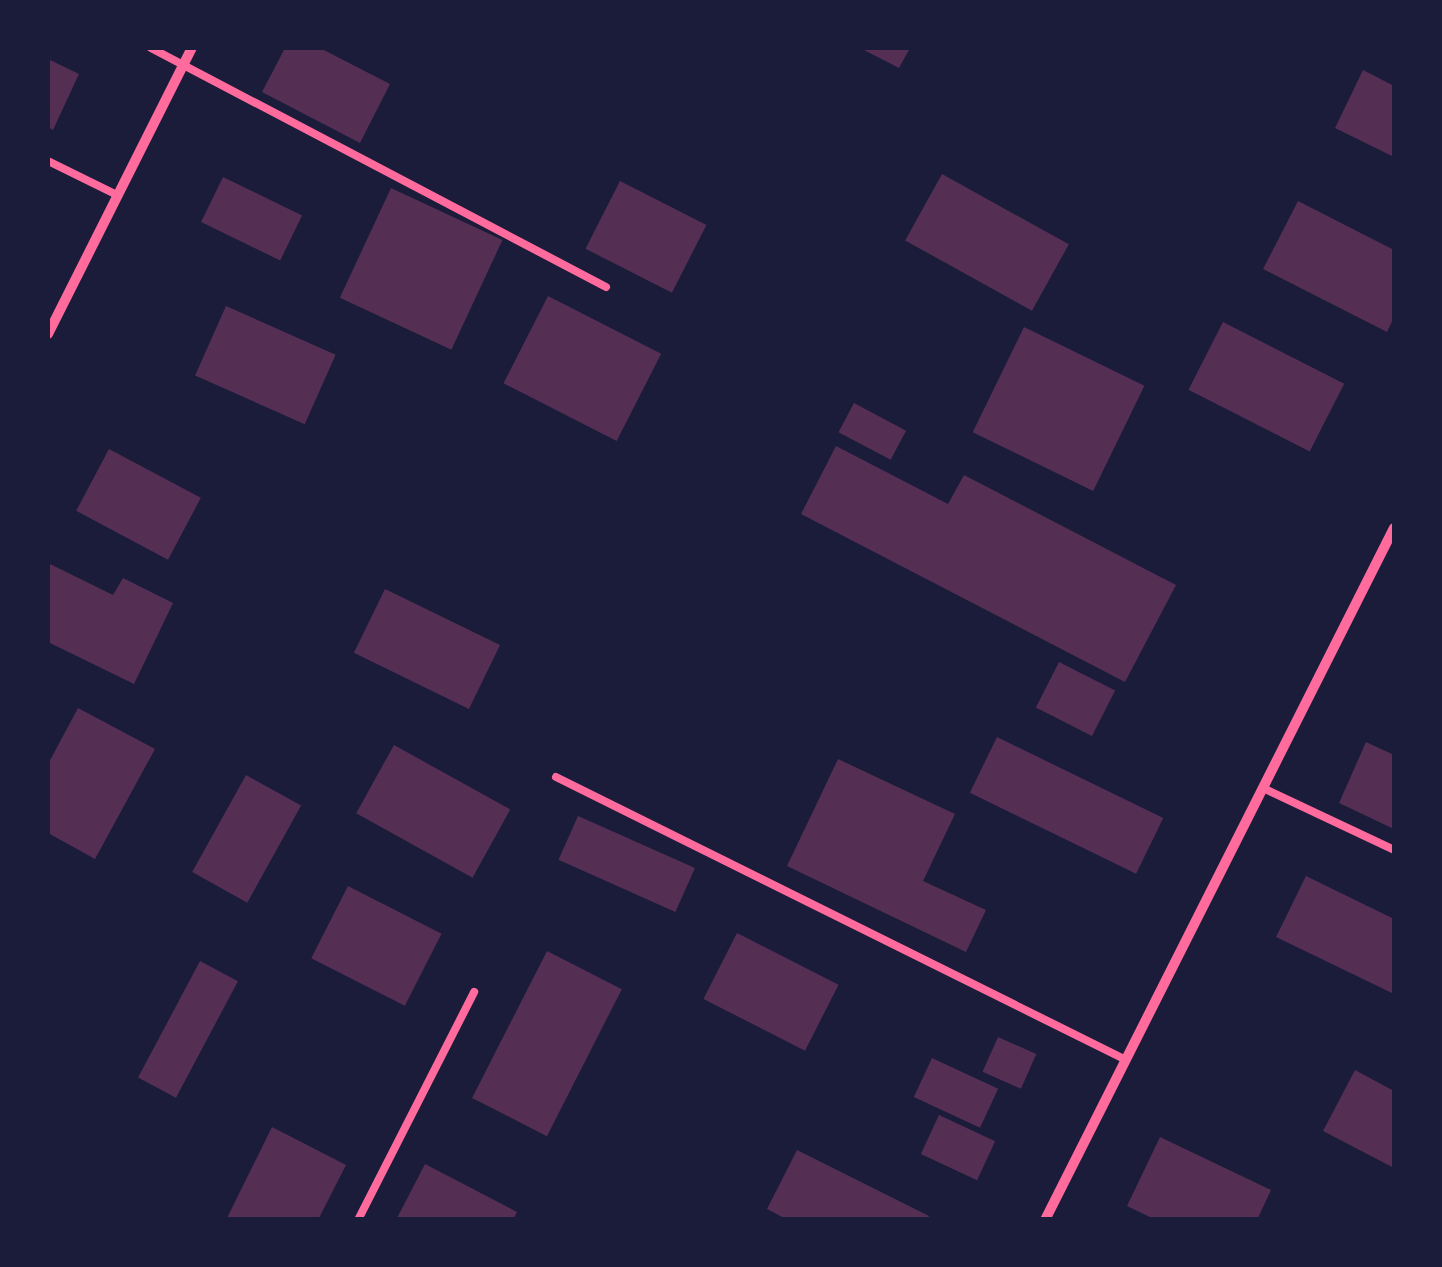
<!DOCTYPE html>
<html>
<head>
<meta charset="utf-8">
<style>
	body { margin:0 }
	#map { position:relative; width:1442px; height:1267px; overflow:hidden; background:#1b1b3a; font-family:"Open Sans",sans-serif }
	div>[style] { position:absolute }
	.building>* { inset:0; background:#542f53; transform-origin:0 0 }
	.service>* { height:8px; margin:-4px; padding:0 4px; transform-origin:4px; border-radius:4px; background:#ff6b9d }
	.minor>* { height:10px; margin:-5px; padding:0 5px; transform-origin:5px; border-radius:5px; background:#ff6b9d }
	span { translate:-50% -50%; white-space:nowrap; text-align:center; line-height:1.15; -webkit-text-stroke:8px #1b1b3a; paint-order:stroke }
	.frame { position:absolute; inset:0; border:50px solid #1b1b3a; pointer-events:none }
</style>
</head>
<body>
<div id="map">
	<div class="building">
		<i style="clip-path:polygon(285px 48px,320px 48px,390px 84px,360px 143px,262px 92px)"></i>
		<i style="clip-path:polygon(860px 48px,910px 48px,899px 68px)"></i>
		<i style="clip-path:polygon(48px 59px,79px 74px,53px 130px,48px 127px)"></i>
		<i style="clip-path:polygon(1363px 70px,1394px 86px,1394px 157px,1335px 128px)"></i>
		<i style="left:942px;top:174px;width:145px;height:76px;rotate:29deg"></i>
		<i style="left:223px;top:177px;width:88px;height:50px;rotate:26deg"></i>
		<i style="left:620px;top:181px;width:97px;height:76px;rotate:27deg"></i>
		<i style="left:391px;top:188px;width:123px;height:121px;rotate:25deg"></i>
		<i style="clip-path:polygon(1298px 201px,1394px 250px,1394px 317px,1387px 332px,1263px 269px)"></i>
		<i style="left:548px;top:296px;width:127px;height:98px;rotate:27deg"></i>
		<i style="left:226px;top:306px;width:120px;height:76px;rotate:24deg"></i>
		<i style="left:1223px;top:322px;width:136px;height:76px;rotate:27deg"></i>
		<i style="left:1024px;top:327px;width:134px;height:117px;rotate:26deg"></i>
		<i style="left:854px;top:403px;width:59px;height:33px;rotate:28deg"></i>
		<i style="clip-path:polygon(836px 446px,948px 504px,964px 475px,1176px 585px,1125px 682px,801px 514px)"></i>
		<i style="left:109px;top:449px;width:104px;height:70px;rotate:28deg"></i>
		<i style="clip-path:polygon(48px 563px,113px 595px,123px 578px,173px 603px,134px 684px,48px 642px)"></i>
		<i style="left:385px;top:589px;width:128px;height:71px;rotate:26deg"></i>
		<i style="left:1059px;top:662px;width:63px;height:51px;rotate:27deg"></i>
		<i style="clip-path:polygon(78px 708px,155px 749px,95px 859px,48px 833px,48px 764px)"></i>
		<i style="left:997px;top:737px;width:185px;height:62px;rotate:26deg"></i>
		<i style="clip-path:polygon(1366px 742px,1394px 755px,1394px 829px,1339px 803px)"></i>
		<i style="left:394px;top:745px;width:133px;height:78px;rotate:29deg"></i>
		<i style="clip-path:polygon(838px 759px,955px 814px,923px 881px,986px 910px,966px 952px,787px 866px)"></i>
		<i style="left:246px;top:775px;width:63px;height:111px;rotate:29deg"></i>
		<i style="left:578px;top:816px;width:128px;height:48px;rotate:24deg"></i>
		<i style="clip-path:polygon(1306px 876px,1394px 919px,1394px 994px,1276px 937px)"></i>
		<i style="left:348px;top:886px;width:105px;height:81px;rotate:27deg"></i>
		<i style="left:737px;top:933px;width:114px;height:74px;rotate:27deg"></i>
		<i style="left:547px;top:951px;width:84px;height:165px;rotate:27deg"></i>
		<i style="left:200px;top:961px;width:43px;height:132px;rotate:28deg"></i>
		<i style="left:998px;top:1037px;width:42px;height:38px;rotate:24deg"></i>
		<i style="left:932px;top:1058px;width:73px;height:43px;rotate:25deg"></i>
		<i style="clip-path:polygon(1355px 1070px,1394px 1091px,1394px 1168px,1323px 1131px)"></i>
		<i style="left:939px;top:1115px;width:62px;height:43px;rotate:25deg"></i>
		<i style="clip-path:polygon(272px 1127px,346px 1165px,318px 1220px,226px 1220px)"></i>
		<i style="clip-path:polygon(1160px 1137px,1271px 1190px,1257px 1220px,1156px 1220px,1127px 1206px)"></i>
		<i style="clip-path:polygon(797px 1150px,929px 1216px,927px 1220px,788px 1220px,767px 1209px)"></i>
		<i style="clip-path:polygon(425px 1164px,517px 1212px,513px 1220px,396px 1220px)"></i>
	</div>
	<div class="service">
		<i style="left:151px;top:48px;width:514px;rotate:27.71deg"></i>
		<i style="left:48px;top:161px;width:77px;rotate:26.2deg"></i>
		<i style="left:556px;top:777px;width:636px;rotate:26.4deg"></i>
		<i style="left:1263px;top:788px;width:145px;rotate:25.3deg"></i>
		<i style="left:358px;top:1220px;width:256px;rotate:-63deg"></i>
	</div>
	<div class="minor">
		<i style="left:48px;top:334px;width:320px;rotate:-63.3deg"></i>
		<i style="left:1045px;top:1220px;width:775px;rotate:-63.24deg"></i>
	</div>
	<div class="frame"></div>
</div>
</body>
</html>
